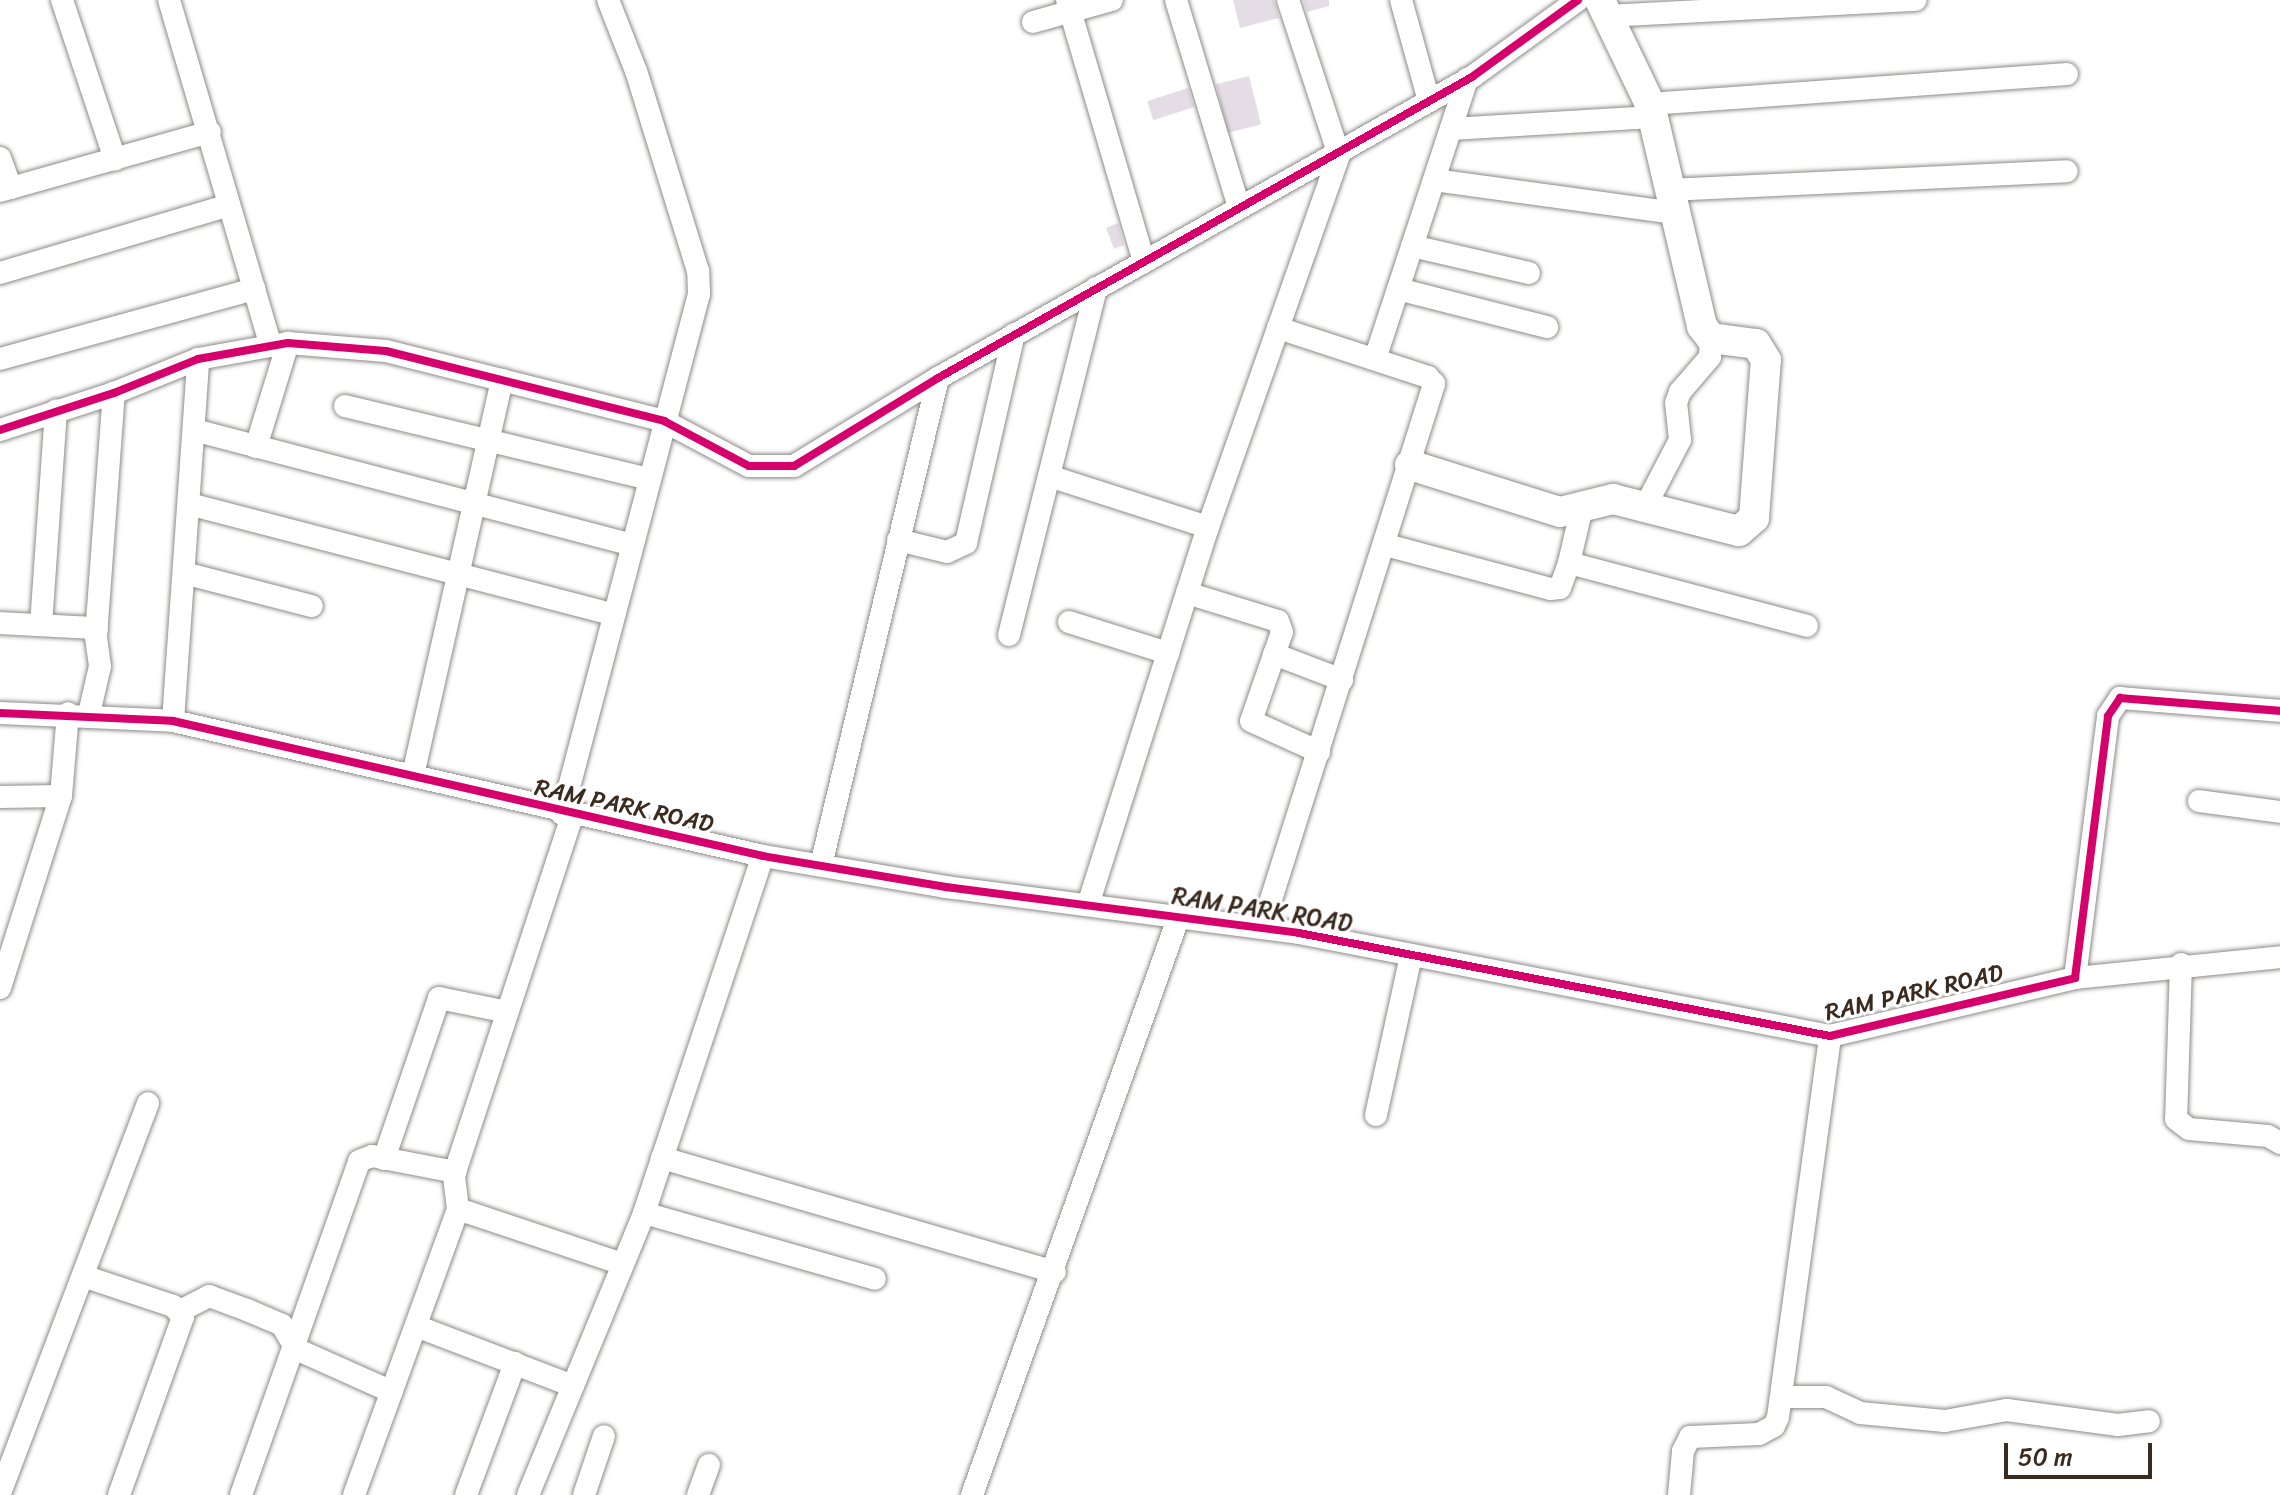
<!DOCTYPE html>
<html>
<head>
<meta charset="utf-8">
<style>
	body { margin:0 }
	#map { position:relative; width:2280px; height:1495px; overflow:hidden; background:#fff; font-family:Sriracha,sans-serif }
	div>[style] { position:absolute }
	.building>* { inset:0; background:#e4dde5; transform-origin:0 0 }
	.roads { filter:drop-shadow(0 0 2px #8e8b88) drop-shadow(0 0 2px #8e8b88) }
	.street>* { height:22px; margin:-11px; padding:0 11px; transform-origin:11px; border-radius:11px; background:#fff }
	.secondary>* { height:30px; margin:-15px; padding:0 15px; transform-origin:15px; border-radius:15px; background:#fff }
	.cycleway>* { height:8px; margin:-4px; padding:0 4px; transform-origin:4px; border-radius:4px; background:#d6006c }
	span { translate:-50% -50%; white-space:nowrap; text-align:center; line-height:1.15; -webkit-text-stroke:6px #fff; paint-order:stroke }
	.street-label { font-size:24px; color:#3b2a1e }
	.scale { position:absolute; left:2004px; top:1443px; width:148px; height:36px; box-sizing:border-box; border:4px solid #3b2a1e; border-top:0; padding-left:10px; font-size:24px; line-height:28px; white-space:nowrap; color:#3b2a1e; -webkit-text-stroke:6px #fff; paint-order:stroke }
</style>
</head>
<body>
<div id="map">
	<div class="building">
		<i style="clip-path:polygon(1233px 0,1274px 0,1279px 18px,1240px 28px)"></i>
		<i style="clip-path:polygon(1303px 0,1329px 0,1329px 6px,1307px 12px)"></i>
		<i style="left:1249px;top:76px;width:50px;height:34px;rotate:76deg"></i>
		<i style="left:1188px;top:88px;width:20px;height:43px;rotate:72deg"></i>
		<i style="clip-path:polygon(1118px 223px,1124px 245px,1114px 249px,1106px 228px)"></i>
	</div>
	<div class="roads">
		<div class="street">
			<i style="left:62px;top:0;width:168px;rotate:71.6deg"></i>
			<i style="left:169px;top:0;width:359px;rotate:73.6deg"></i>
			<i style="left:1067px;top:0;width:273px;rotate:73.6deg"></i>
			<i style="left:1176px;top:0;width:216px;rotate:73.1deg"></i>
			<i style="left:1401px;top:0;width:105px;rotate:74.5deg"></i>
			<i style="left:1607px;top:16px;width:309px;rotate:-3deg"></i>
			<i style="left:1033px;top:22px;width:82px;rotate:-15.6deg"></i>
			<i style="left:1650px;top:104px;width:418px;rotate:-4.1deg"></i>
			<i style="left:1451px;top:129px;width:202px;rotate:-3.4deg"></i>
			<i style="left:0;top:158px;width:32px;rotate:70deg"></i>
			<i style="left:1434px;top:180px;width:243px;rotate:7.8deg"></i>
			<i style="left:1669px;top:190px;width:398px;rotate:-2.7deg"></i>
			<i style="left:0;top:191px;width:218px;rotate:-15.7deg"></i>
			<i style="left:1412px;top:246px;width:120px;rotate:13deg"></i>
			<i style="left:0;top:273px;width:239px;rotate:-16.5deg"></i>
			<i style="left:1398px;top:289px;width:154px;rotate:14.3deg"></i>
			<i style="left:0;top:359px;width:264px;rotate:-15.4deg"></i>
			<i style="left:1375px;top:359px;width:295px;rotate:-71.8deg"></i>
			<i style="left:345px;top:406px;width:313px;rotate:13.5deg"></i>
			<i style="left:0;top:430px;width:120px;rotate:-18deg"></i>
			<i style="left:114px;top:393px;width:91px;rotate:-22deg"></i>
			<i style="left:198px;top:359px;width:91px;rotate:-10.1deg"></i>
			<i style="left:288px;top:343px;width:98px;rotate:4.7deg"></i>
			<i style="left:386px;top:351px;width:287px;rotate:14.1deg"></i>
			<i style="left:664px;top:421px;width:96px;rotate:27.9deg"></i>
			<i style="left:749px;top:466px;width:45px"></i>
			<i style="left:794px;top:466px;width:169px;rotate:-31.4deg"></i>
			<i style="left:938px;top:378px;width:613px;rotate:-29.41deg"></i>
			<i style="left:1472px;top:77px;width:131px;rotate:-36deg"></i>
			<i style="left:194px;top:430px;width:453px;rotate:14.7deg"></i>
			<i style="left:256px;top:447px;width:109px;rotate:-72.9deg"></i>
			<i style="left:1049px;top:476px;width:167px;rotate:17.8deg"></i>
			<i style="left:189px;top:504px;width:439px;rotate:14.6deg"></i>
			<i style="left:1582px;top:507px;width:57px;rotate:103.1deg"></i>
			<i style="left:1569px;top:563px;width:246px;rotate:14.8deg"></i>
			<i style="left:1645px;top:507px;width:76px;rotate:-62.4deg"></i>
			<i style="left:1680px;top:440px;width:37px;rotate:-96deg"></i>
			<i style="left:1676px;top:403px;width:12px;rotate:-70deg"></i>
			<i style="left:1680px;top:392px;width:46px;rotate:-49.4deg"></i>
			<i style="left:1710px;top:357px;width:19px;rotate:-87deg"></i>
			<i style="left:898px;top:540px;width:50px;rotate:13.8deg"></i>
			<i style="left:947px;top:552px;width:21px;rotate:-25deg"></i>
			<i style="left:966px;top:543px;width:214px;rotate:-77.1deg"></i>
			<i style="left:1386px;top:545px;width:170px;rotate:15deg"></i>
			<i style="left:1550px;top:589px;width:10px;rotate:-6deg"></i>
			<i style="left:1560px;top:588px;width:27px;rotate:-70deg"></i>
			<i style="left:184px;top:573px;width:132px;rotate:14.5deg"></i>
			<i style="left:1187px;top:593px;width:95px;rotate:17.1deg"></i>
			<i style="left:1278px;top:621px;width:12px;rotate:70deg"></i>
			<i style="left:1282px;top:632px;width:94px;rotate:109.2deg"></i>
			<i style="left:1251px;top:721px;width:75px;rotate:24.5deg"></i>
			<i style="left:1069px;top:622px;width:104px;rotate:17.4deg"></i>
			<i style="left:0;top:623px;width:97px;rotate:3deg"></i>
			<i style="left:41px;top:625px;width:215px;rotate:-86deg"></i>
			<i style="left:1009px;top:635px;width:358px;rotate:-75.9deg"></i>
			<i style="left:1274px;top:654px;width:73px;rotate:20.9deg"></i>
			<i style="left:0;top:713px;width:173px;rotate:2.6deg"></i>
			<i style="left:173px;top:721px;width:605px;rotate:12.89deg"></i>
			<i style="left:763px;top:856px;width:186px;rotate:9.6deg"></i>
			<i style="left:946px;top:887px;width:356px;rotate:7.4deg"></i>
			<i style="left:1299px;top:933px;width:541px;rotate:10.98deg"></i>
			<i style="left:1830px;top:1036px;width:252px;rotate:-13.3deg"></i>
			<i style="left:2075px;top:978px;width:264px;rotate:-82.8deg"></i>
			<i style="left:2108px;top:716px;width:22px;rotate:-56deg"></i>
			<i style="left:2120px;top:698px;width:161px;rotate:4.6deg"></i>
			<i style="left:89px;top:714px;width:49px;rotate:-77.1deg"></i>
			<i style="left:100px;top:666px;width:30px;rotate:-98deg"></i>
			<i style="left:96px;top:636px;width:244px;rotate:-85.8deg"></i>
			<i style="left:173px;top:721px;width:363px;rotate:-86deg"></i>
			<i style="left:413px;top:775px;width:405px;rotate:-77.3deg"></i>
			<i style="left:0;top:797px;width:61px;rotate:-0.9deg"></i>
			<i style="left:2199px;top:801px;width:82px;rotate:7.7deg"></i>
			<i style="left:562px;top:814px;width:538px;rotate:-75.24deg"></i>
			<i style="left:699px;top:294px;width:23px;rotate:-92deg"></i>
			<i style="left:698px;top:271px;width:209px;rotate:-107.2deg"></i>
			<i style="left:636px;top:71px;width:76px;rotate:-111.5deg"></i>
			<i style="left:821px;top:865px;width:501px;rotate:-76.49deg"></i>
			<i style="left:1088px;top:905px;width:397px;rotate:-72.4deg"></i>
			<i style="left:1208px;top:527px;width:394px;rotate:-70.6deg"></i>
			<i style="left:1339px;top:155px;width:163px;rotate:-108.2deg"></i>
			<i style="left:1262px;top:928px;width:571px;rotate:-72.45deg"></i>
			<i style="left:1434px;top:384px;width:9px;rotate:-131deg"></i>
			<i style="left:1428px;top:377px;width:158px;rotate:-161.9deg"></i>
			<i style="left:2181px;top:964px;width:155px;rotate:91.8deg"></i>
			<i style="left:2176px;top:1119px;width:16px;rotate:38deg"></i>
			<i style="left:2189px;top:1129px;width:79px;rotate:5.1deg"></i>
			<i style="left:2268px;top:1136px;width:14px;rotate:30deg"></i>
			<i style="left:2075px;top:978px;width:206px;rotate:-5.8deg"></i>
			<i style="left:0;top:988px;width:201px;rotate:-72.4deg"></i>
			<i style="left:61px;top:796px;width:83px;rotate:-85.2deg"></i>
			<i style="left:1376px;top:1115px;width:163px;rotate:-77.6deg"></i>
			<i style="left:662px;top:1158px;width:409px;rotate:16.2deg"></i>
			<i style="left:384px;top:1159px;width:170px;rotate:-71.1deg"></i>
			<i style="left:439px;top:998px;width:70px;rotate:11.5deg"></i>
			<i style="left:458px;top:1209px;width:173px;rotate:18.5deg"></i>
			<i style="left:644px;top:1213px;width:240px;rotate:15.9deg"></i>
			<i style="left:83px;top:1276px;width:95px;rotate:18.4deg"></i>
			<i style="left:173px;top:1306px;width:15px;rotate:48deg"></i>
			<i style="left:183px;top:1317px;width:189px;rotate:109.8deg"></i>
			<i style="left:180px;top:1311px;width:33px;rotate:-27deg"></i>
			<i style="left:209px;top:1296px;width:40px;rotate:20.2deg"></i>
			<i style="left:247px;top:1310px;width:38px;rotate:23deg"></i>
			<i style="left:282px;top:1325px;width:28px;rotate:60deg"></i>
			<i style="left:296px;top:1349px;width:105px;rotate:24.1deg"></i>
			<i style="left:416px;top:1326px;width:168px;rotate:20.9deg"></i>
			<i style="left:1781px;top:1397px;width:45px"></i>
			<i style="left:1826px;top:1397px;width:38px;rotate:25deg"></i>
			<i style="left:1860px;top:1413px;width:85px;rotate:5.4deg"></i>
			<i style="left:1945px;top:1421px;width:63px;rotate:-10.1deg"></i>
			<i style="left:2007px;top:1410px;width:112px;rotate:7.7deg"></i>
			<i style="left:2118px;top:1425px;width:31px;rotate:-7deg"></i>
			<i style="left:0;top:1493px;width:417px;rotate:-69.2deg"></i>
			<i style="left:241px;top:1495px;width:354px;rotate:-70.5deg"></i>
			<i style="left:359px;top:1161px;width:14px;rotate:-21deg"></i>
			<i style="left:372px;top:1156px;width:85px;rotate:10.9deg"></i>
			<i style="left:455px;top:1172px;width:374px;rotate:-71.8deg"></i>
			<i style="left:354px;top:1495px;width:304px;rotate:-70deg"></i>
			<i style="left:458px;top:1209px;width:38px;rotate:-97deg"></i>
			<i style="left:466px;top:1495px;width:141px;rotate:-69.6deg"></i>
			<i style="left:528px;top:1495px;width:305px;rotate:-67.6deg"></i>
			<i style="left:644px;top:1213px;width:376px;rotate:-71.6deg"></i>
			<i style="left:584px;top:1495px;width:62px;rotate:-71.3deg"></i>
			<i style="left:698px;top:1495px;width:32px;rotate:-70deg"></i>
			<i style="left:972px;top:1495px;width:615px;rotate:-70.33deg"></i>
			<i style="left:1679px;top:1495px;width:44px;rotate:-84.8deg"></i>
			<i style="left:1683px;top:1451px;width:16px;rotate:-63deg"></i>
			<i style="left:1690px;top:1437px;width:69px;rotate:-2.5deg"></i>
			<i style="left:1759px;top:1434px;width:17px;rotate:-28deg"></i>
			<i style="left:1774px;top:1426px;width:10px;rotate:-66deg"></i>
			<i style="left:1778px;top:1417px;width:385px;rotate:-82.2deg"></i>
		</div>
		<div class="secondary">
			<i style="left:1410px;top:465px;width:157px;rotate:17.4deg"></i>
			<i style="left:1560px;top:512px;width:55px;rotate:-13.8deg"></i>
			<i style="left:1613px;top:499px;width:130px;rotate:14.3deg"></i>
			<i style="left:1739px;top:531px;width:20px;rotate:-41deg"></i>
			<i style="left:1754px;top:518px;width:158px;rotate:-85.7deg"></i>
			<i style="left:1766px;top:360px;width:19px;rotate:-122deg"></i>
			<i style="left:1756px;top:344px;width:45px;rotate:-172.4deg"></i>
			<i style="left:1711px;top:338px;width:15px;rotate:-127deg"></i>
			<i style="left:1702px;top:326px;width:228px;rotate:-103.2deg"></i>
			<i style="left:1650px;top:104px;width:115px;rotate:-115.7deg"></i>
		</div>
	</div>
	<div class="cycleway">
		<i style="left:0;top:430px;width:120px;rotate:-18deg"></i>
		<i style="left:114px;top:393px;width:91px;rotate:-22deg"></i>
		<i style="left:198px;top:359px;width:91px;rotate:-10.1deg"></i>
		<i style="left:288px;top:343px;width:98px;rotate:4.7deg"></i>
		<i style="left:386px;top:351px;width:287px;rotate:14.1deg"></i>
		<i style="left:664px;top:421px;width:96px;rotate:27.9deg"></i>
		<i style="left:749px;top:466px;width:45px"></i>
		<i style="left:794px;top:466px;width:169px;rotate:-31.4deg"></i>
		<i style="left:938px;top:378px;width:613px;rotate:-29.41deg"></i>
		<i style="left:1472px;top:77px;width:131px;rotate:-36deg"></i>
		<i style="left:0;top:713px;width:173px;rotate:2.6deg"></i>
		<i style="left:173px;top:721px;width:605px;rotate:12.89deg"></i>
		<i style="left:763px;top:856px;width:186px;rotate:9.6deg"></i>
		<i style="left:946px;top:887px;width:356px;rotate:7.4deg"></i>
		<i style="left:1299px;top:933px;width:541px;rotate:10.98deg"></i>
		<i style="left:1830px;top:1036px;width:252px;rotate:-13.3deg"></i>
		<i style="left:2075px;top:978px;width:264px;rotate:-82.8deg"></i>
		<i style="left:2108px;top:716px;width:22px;rotate:-56deg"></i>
		<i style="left:2120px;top:698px;width:161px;rotate:4.6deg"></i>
	</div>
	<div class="street-label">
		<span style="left:624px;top:806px;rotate:12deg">RAM PARK ROAD</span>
		<span style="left:1262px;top:910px;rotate:9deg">RAM PARK ROAD</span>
		<span style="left:1914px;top:993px;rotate:-13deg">RAM PARK ROAD</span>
	</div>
	<div class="scale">50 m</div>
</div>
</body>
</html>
